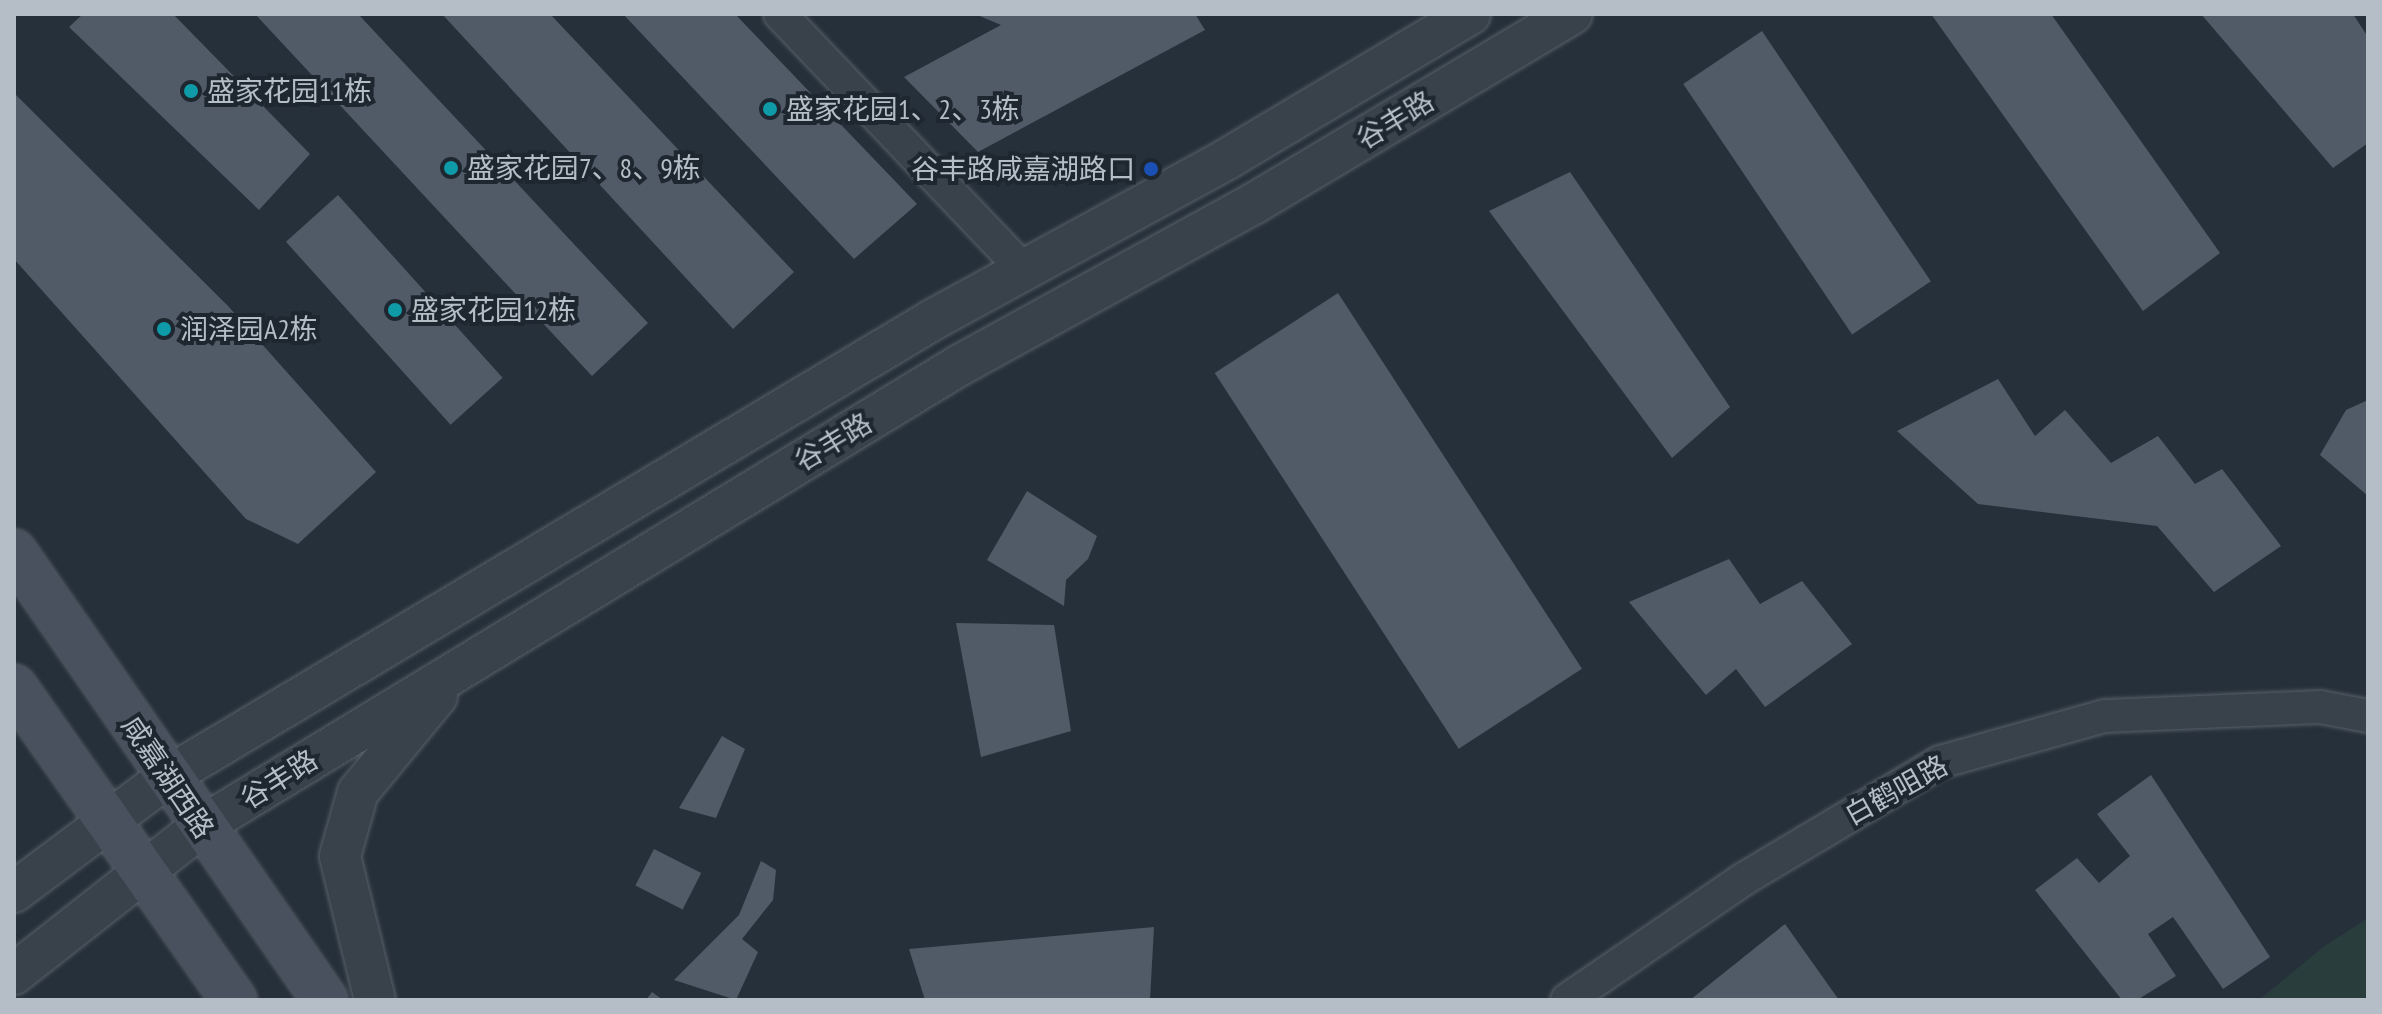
<!DOCTYPE html>
<html>
<head>
<meta charset="utf-8">
<style>
	body { margin:0 }
	#map { position:relative; width:2382px; height:1014px; overflow:hidden; background:#26303a; font-family:"PT Sans Narrow","Noto Sans SC",sans-serif }
	div>[style] { position:absolute }
	.green>* { inset:0; background:#293d3c }
	.building>* { inset:0; background:#515b68; transform-origin:0 0 }
	.roads { filter:drop-shadow(0 0 2px #576069) drop-shadow(0 0 2px #576069) }
	.minor>* { height:32px; margin:-16px; padding:0 16px; transform-origin:16px; border-radius:16px; background:#39424b }
	.tertiary>* { height:40px; margin:-20px; padding:0 20px; transform-origin:20px; border-radius:20px; background:#39424b }
	.secondary>* { height:44px; margin:-22px; padding:0 22px; transform-origin:22px; border-radius:22px; background:#48515d }
	.dots>* { width:22px; height:22px; translate:-50% -50%; box-sizing:border-box; border:4px solid #1e2730; border-radius:50% }
	span { translate:-50% -50%; white-space:nowrap; text-align:center; line-height:1.15; -webkit-text-stroke:8px #1e2730; paint-order:stroke }
	.poi-label { font-size:28px; color:#b5bdc6 }
	.left { translate:0 -50%; text-align:left }
	.right { translate:-100% -50%; text-align:right }
	.street-label { font-size:28px; color:#b5bdc6 }
	.frame { position:absolute; inset:0; border:16px solid #b5bdc6; pointer-events:none }
</style>
</head>
<body>
<div id="map">
	<div class="green">
		<i style="clip-path:polygon(2368px 918px,2368px 1000px,2259px 1000px,2323px 947px)"></i>
	</div>
	<div class="building">
		<i style="clip-path:polygon(83px 14px,173px 14px,310px 154px,259px 210px,69px 27px)"></i>
		<i style="clip-path:polygon(255px 14px,358px 14px,648px 323px,592px 376px)"></i>
		<i style="clip-path:polygon(442px 14px,550px 14px,794px 272px,733px 329px)"></i>
		<i style="clip-path:polygon(623px 14px,735px 14px,917px 204px,854px 259px)"></i>
		<i style="clip-path:polygon(975px 14px,1195px 14px,1205px 30px,978px 152px,904px 77px,1001px 25px)"></i>
		<i style="clip-path:polygon(1931px 14px,2051px 14px,2220px 253px,2143px 311px)"></i>
		<i style="clip-path:polygon(2201px 14px,2353px 14px,2368px 37px,2368px 143px,2333px 168px)"></i>
		<i style="left:1762px;top:31px;width:302px;height:95px;rotate:56deg"></i>
		<i style="clip-path:polygon(14px 93px,228px 306px,376px 472px,298px 544px,246px 519px,14px 259px)"></i>
		<i style="clip-path:polygon(1570px 172px,1730px 407px,1672px 458px,1489px 211px)"></i>
		<i style="left:338px;top:195px;width:246px;height:70px;rotate:48deg"></i>
		<i style="left:1338px;top:293px;width:448px;height:147px;rotate:57deg"></i>
		<i style="clip-path:polygon(1998px 379px,2035px 436px,2065px 410px,2111px 463px,2158px 436px,2195px 484px,2222px 469px,2281px 546px,2214px 592px,2157px 526px,1978px 504px,1897px 431px)"></i>
		<i style="clip-path:polygon(2368px 400px,2368px 496px,2320px 455px,2346px 410px)"></i>
		<i style="clip-path:polygon(1027px 491px,1097px 536px,1088px 559px,1066px 580px,1064px 606px,987px 560px)"></i>
		<i style="clip-path:polygon(1729px 559px,1760px 604px,1802px 581px,1852px 644px,1765px 707px,1736px 669px,1706px 695px,1629px 602px)"></i>
		<i style="clip-path:polygon(956px 623px,1054px 625px,1071px 731px,981px 757px)"></i>
		<i style="clip-path:polygon(722px 736px,745px 749px,716px 818px,679px 808px)"></i>
		<i style="clip-path:polygon(2151px 775px,2270px 957px,2223px 989px,2173px 917px,2148px 934px,2176px 976px,2137px 1000px,2122px 1000px,2035px 890px,2077px 858px,2099px 883px,2130px 856px,2097px 814px)"></i>
		<i style="left:654px;top:849px;width:53px;height:41px;rotate:27deg"></i>
		<i style="clip-path:polygon(761px 861px,776px 870px,773px 900px,742px 939px,758px 952px,736px 1000px,674px 980px,739px 915px)"></i>
		<i style="clip-path:polygon(1785px 924px,1839px 1000px,1690px 1000px)"></i>
		<i style="clip-path:polygon(1154px 927px,1150px 1000px,925px 1000px,909px 949px)"></i>
		<i style="clip-path:polygon(652px 992px,663px 1000px,646px 1000px)"></i>
	</div>
	<div class="roads">
		<div class="minor">
			<i style="left:780px;top:14px;width:354px;rotate:46.4deg"></i>
			<i style="left:1567px;top:1000px;width:212px;rotate:-34.4deg"></i>
			<i style="left:1742px;top:880px;width:230px;rotate:-30.8deg"></i>
			<i style="left:1940px;top:762px;width:171px;rotate:-15.6deg"></i>
			<i style="left:2105px;top:716px;width:215px;rotate:-2.4deg"></i>
			<i style="left:2320px;top:707px;width:49px;rotate:10.6deg"></i>
		</div>
		<div class="tertiary">
			<i style="left:14px;top:892px;width:194px;rotate:-36.8deg"></i>
			<i style="left:169px;top:776px;width:891px;rotate:-30.85deg"></i>
			<i style="left:934px;top:319px;width:334px;rotate:-28.6deg"></i>
			<i style="left:1227px;top:159px;width:283px;rotate:-30.8deg"></i>
			<i style="left:14px;top:974px;width:239px;rotate:-38.2deg"></i>
			<i style="left:202px;top:826px;width:887px;rotate:-31.31deg"></i>
			<i style="left:960px;top:365px;width:334px;rotate:-28.8deg"></i>
			<i style="left:1253px;top:204px;width:371px;rotate:-30.8deg"></i>
			<i style="left:375px;top:1000px;width:148px;rotate:-103.7deg"></i>
			<i style="left:340px;top:856px;width:66px;rotate:-74.3deg"></i>
			<i style="left:358px;top:792px;width:124px;rotate:-50.5deg"></i>
		</div>
		<div class="secondary">
			<i style="left:14px;top:552px;width:545px;rotate:55.23deg"></i>
			<i style="left:14px;top:687px;width:383px;rotate:54.9deg"></i>
		</div>
	</div>
	<div class="dots">
		<i style="left:191px;top:91px;background:#0f9aa8"></i>
		<i style="left:770px;top:109px;background:#0f9aa8"></i>
		<i style="left:451px;top:168px;background:#0f9aa8"></i>
		<i style="left:1151px;top:169px;background:#1a4fb4"></i>
		<i style="left:395px;top:310px;background:#0f9aa8"></i>
		<i style="left:164px;top:329px;background:#0f9aa8"></i>
	</div>
	<div class="poi-label">
		<span class="left" style="left:207px;top:91px">盛家花园11栋</span>
		<span class="left" style="left:786px;top:109px">盛家花园1、2、3栋</span>
		<span class="left" style="left:467px;top:168px">盛家花园7、8、9栋</span>
		<span class="right" style="left:1135px;top:169px">谷丰路咸嘉湖路口</span>
		<span class="left" style="left:411px;top:310px">盛家花园12栋</span>
		<span class="left" style="left:180px;top:329px">润泽园A2栋</span>
	</div>
	<div class="street-label">
		<span style="left:1395px;top:120px;rotate:-31deg">谷丰路</span>
		<span style="left:833px;top:442px;rotate:-31deg">谷丰路</span>
		<span style="left:168px;top:777px;rotate:56deg">咸嘉湖西路</span>
		<span style="left:279px;top:779px;rotate:-32deg">谷丰路</span>
		<span style="left:1896px;top:790px;rotate:-29deg">白鹤咀路</span>
	</div>
	<div class="frame"></div>
</div>
</body>
</html>
